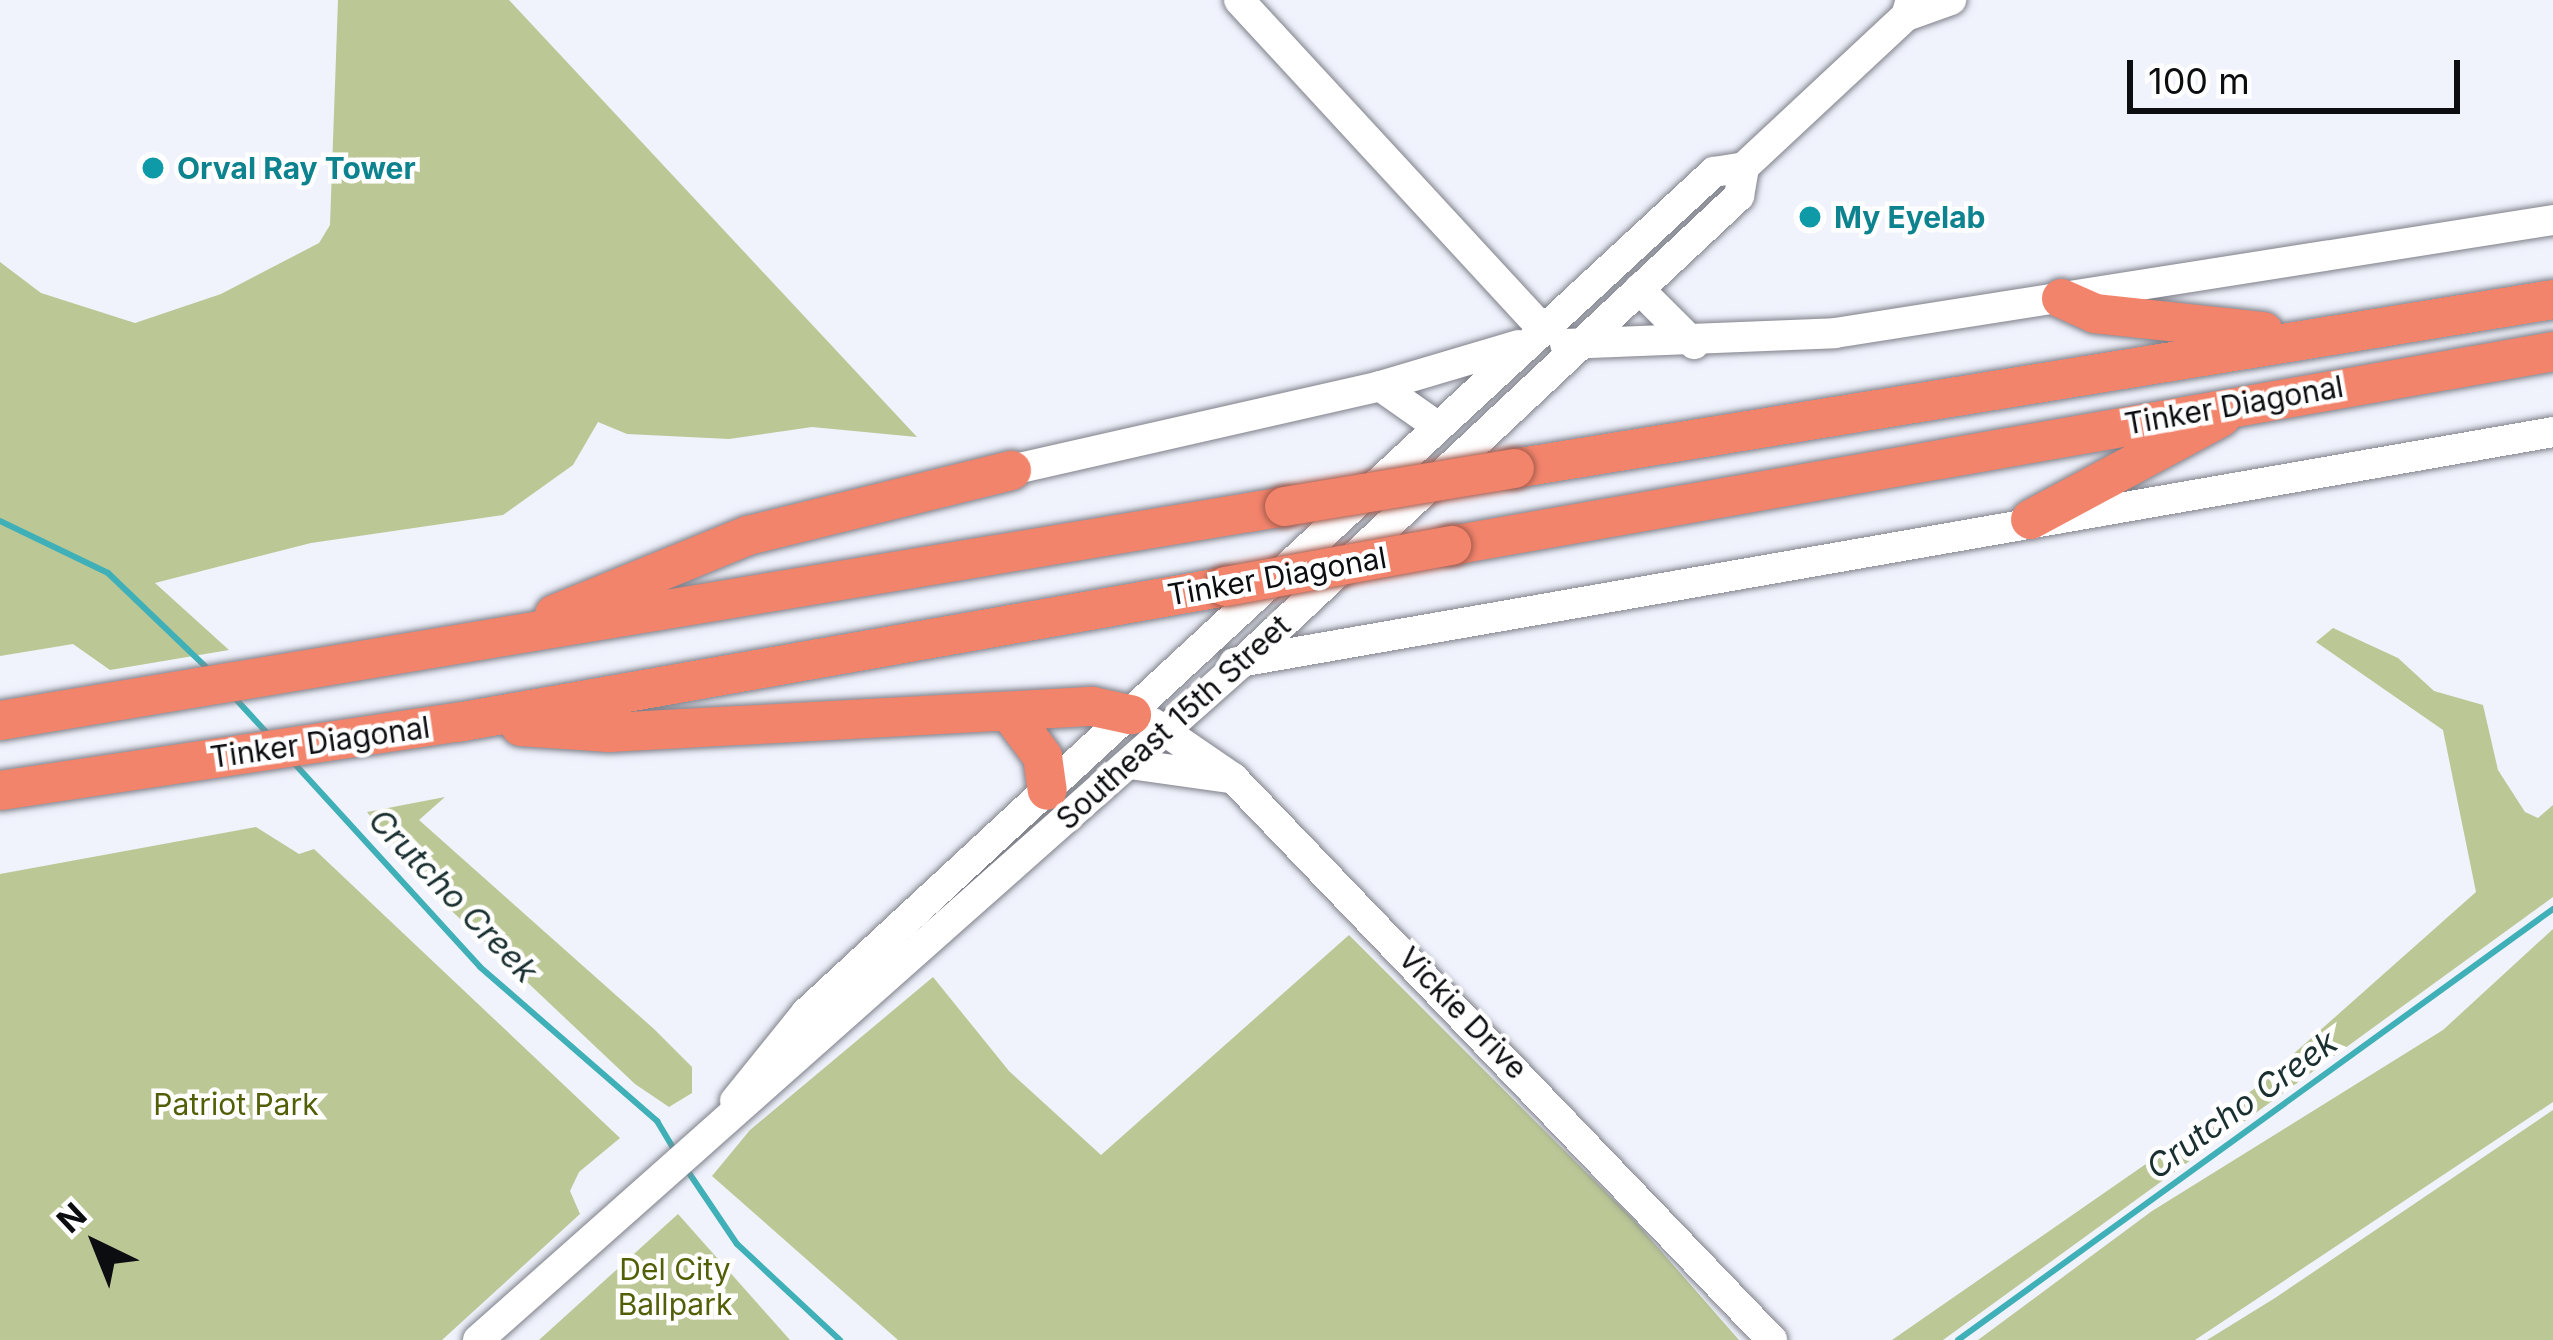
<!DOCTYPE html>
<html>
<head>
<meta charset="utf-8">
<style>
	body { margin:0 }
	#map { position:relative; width:2553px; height:1340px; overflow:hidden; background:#f0f2fc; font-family:Inter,sans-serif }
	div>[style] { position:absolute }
	.green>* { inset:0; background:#bcc796 }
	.stream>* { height:6px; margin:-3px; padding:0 3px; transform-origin:3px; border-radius:3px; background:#3fb0b7 }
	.roads { filter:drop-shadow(0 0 3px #7f818a) drop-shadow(0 0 3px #7f818a) }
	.secondary>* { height:30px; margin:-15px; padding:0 15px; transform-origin:15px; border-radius:15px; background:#fff }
	.highway>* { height:39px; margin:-19.5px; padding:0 19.5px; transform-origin:19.5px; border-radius:19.5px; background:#f3846c }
	.bridges { filter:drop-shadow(0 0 3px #a25a4c) drop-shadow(0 0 3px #a25a4c) }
	.highway-bridge>* { height:39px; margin:-19.5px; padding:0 19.5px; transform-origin:19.5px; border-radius:19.5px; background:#f3846c }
	.dots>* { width:33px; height:33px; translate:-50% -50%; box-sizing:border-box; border:6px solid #fff; border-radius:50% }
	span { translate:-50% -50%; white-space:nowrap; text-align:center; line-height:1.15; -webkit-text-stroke:9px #fff; paint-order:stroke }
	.culture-label { font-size:30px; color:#0d838f; font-weight:700 }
	.left { translate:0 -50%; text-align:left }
	.street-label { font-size:30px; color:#0c0d10 }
	.park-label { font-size:30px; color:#525f06 }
	.water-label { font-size:33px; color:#1a2f30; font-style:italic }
	.north { position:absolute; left:36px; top:1184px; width:120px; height:120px; -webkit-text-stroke:9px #fff; paint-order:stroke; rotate:317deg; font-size:33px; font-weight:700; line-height:48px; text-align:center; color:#0c0d10 }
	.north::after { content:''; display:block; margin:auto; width:42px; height:54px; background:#0c0d10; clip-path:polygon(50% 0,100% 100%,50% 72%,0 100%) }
	.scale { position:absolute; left:2127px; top:60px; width:333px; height:54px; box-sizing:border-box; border:6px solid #0c0d10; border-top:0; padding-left:15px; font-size:36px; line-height:42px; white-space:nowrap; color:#0c0d10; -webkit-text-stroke:9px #fff; paint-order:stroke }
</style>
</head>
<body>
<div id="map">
	<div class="green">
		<i style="clip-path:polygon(338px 0,509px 0,917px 437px,812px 427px,729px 439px,627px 434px,598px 422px,573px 465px,503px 515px,311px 543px,155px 583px,229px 650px,110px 670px,73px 644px,0 656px,0 262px,41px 293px,135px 323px,221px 294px,319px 243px,330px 225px)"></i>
		<i style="clip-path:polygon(2333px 628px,2398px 658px,2434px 691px,2483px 705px,2498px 770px,2525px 812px,2538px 818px,2553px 805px,2553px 897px,1943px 1340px,1892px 1340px,2254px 1089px,2476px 892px,2443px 730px,2316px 642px)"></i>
		<i style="clip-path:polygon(445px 797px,419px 820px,654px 1029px,692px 1067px,692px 1093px,669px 1107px,635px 1084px,438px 898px,367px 812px)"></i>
		<i style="clip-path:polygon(256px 827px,299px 854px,314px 849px,620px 1138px,579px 1172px,570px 1191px,580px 1214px,442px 1340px,0 1340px,0 874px)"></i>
		<i style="clip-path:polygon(2553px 929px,2553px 1102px,2195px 1340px,1978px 1340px,2152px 1211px,2443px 1030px)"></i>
		<i style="clip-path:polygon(1349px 935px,1633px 1219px,1739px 1340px,898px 1340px,712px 1176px,750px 1130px,933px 977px,1009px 1071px,1101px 1155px)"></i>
		<i style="clip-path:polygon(2553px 1110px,2553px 1340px,2207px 1340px,2275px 1298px)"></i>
		<i style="clip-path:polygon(678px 1214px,790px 1340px,539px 1340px)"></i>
	</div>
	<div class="stream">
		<i style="left:0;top:521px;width:120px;rotate:25.7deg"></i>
		<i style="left:108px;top:573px;width:137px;rotate:43.8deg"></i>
		<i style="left:232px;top:695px;width:53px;rotate:47.3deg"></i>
		<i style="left:293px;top:762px;width:277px;rotate:47.6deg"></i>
		<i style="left:480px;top:967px;width:235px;rotate:41deg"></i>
		<i style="left:657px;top:1121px;width:39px;rotate:59deg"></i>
		<i style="left:687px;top:1170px;width:89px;rotate:56deg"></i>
		<i style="left:737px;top:1244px;width:141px;rotate:43deg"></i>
		<i style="left:1958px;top:1340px;width:735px;rotate:-35.92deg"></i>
	</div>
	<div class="roads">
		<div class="secondary">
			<i style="left:1239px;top:0;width:449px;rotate:47.3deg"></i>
			<i style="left:1906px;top:16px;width:48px;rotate:-19.6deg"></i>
			<i style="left:1639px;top:289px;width:78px;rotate:45deg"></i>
			<i style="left:1565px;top:344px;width:270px;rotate:-2.3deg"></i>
			<i style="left:1835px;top:333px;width:727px;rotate:-8.94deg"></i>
			<i style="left:1380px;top:386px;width:70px;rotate:35.1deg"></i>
			<i style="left:1011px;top:470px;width:378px;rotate:-12.8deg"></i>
			<i style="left:1380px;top:386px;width:144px;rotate:-16.5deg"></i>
			<i style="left:1234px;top:663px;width:1339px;rotate:-9.93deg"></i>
			<i style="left:1153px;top:723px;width:97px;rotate:34.5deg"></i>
			<i style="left:1233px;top:778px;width:779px;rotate:46.2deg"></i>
			<i style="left:1130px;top:764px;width:101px;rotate:8deg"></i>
			<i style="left:735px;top:1101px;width:113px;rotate:-51.1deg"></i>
			<i style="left:806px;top:1013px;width:1238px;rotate:-42.81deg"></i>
			<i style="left:1714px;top:172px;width:30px;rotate:-9deg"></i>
			<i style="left:1744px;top:167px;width:221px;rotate:-43deg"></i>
			<i style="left:1906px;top:16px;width:17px;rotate:-73deg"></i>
			<i style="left:478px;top:1340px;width:1020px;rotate:-41.58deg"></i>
			<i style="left:1241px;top:663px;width:683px;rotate:-43.16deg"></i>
			<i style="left:1739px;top:196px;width:29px;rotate:-80deg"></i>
		</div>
		<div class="highway">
			<i style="left:2061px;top:298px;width:36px;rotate:24deg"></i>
			<i style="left:2094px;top:313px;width:170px;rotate:6.1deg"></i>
			<i style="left:1514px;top:468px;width:1053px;rotate:-9.24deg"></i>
			<i style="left:2030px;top:519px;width:216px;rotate:-28.2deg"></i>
			<i style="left:1451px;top:545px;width:1119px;rotate:-9.98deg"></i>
			<i style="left:554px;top:614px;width:209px;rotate:-22.2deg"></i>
			<i style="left:748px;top:535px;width:271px;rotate:-13.9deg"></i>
			<i style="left:1010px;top:713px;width:54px;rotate:53.3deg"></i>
			<i style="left:1042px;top:756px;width:34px;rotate:82deg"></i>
			<i style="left:0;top:720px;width:1302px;rotate:-9.46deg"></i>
			<i style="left:520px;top:726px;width:89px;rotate:3.9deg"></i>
			<i style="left:609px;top:732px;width:484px;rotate:-3.1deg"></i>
			<i style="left:1092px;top:706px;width:40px;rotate:12deg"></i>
			<i style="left:0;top:790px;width:462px;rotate:-8.5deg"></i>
			<i style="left:457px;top:722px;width:780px;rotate:-10.04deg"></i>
		</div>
	</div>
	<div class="bridges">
		<div class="highway-bridge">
			<i style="left:1284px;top:506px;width:233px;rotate:-9.4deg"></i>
			<i style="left:1225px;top:586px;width:230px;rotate:-10.3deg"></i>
		</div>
	</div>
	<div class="dots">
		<i style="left:153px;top:168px;background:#0f9aa8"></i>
		<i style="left:1810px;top:217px;background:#0f9aa8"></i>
	</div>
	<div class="culture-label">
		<span class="left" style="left:177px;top:168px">Orval Ray Tower</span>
		<span class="left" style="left:1834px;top:217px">My Eyelab</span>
	</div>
	<div class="street-label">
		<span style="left:2234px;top:405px;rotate:-10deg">Tinker Diagonal</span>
		<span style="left:1277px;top:576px;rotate:-10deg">Tinker Diagonal</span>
		<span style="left:1173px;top:722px;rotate:-42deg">Southeast 15th Street</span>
		<span style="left:320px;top:742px;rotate:-8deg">Tinker Diagonal</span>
		<span style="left:1463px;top:1013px;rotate:46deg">Vickie Drive</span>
	</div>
	<div class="park-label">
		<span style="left:236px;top:1104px">Patriot Park</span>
		<span style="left:675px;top:1286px">Del City<br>Ballpark</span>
	</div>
	<div class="water-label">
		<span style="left:453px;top:896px;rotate:46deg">Crutcho Creek</span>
		<span style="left:2242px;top:1105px;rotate:-36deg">Crutcho Creek</span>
	</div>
	<div class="north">N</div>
	<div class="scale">100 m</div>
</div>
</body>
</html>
